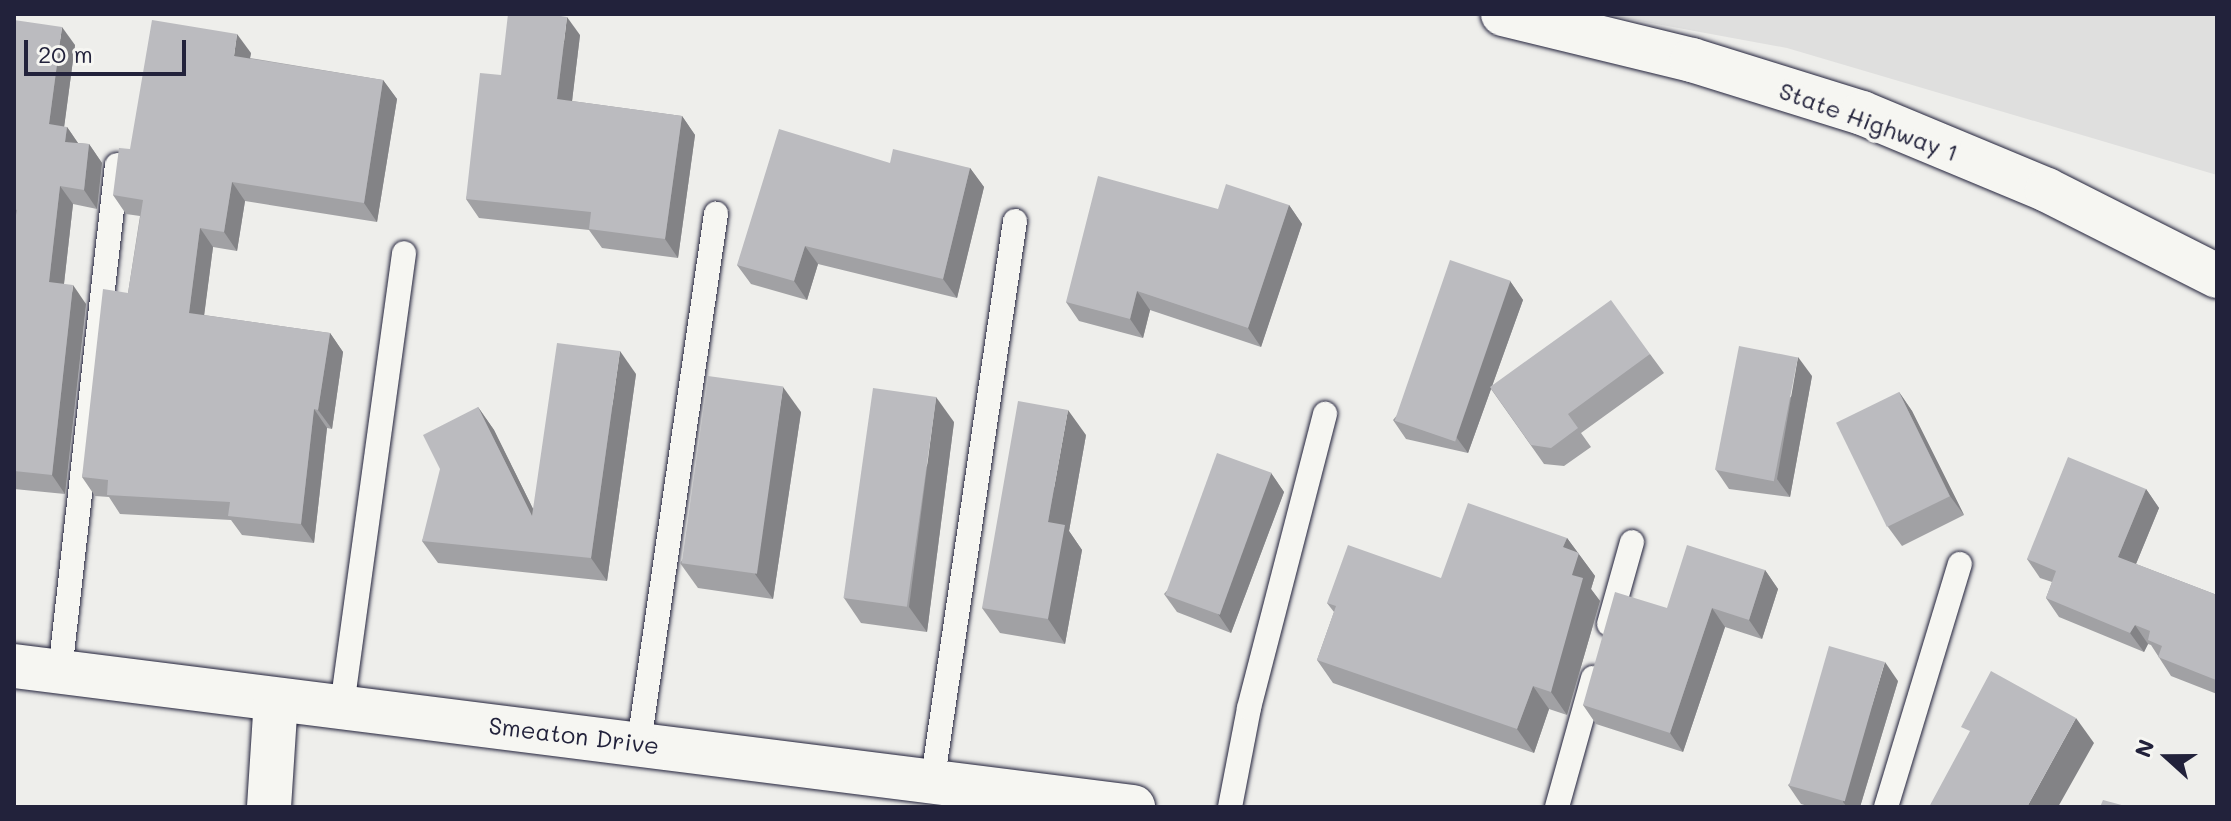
<!DOCTYPE html>
<html>
<head>
<meta charset="utf-8">
<style>
	body { margin:0 }
	#map { position:relative; width:2231px; height:821px; overflow:hidden; background:#eeeeeb; font-family:Mali,sans-serif }
	div>[style] { position:absolute }
	.built>* { inset:0; background:#dfdfde }
	.roads { filter:drop-shadow(0 0 2px #22223b) drop-shadow(0 0 2px #22223b) }
	.lane>* { height:24px; margin:-12px; padding:0 12px; transform-origin:12px; border-radius:12px; background:#f6f6f2 }
	.street>* { height:44px; margin:-22px; padding:0 22px; transform-origin:22px; border-radius:22px; background:#f6f6f2 }
	.highway>* { height:44px; margin:-22px; padding:0 22px; transform-origin:22px; border-radius:22px; background:#f6f6f2 }
	.wall>* { inset:0; background:#a1a1a4 }
	.shaded-wall>* { inset:0; background:#838386 }
	.building>* { inset:0; background:#bbbbbf; transform-origin:0 0 }
	span { translate:-50% -50%; white-space:nowrap; text-align:center; line-height:1.15; -webkit-text-stroke:8px #f6f6f2; paint-order:stroke }
	.street-label { font-size:24px; color:#22223b }
	.frame { position:absolute; inset:0; border:16px solid #22223b; pointer-events:none }
	.north { position:absolute; left:2127px; top:717px; width:80px; height:80px; -webkit-text-stroke:6px #f6f6f2; paint-order:stroke; rotate:291deg; font-size:22px; font-weight:700; line-height:32px; text-align:center; color:#22223b }
	.north::after { content:''; display:block; margin:auto; width:28px; height:36px; background:#22223b; clip-path:polygon(50% 0,100% 100%,50% 72%,0 100%) }
	.scale { position:absolute; left:24px; top:40px; width:162px; height:36px; box-sizing:border-box; border:4px solid #22223b; border-top:0; padding-left:10px; font-size:24px; line-height:28px; white-space:nowrap; color:#22223b; -webkit-text-stroke:6px #f6f6f2; paint-order:stroke }
</style>
</head>
<body>
<div id="map">
	<div class="built">
		<i style="clip-path:polygon(1602px 14px,2217px 14px,2217px 175px,1787px 48px)"></i>
	</div>
	<div class="roads">
		<div class="lane">
			<i style="left:1609px;top:624px;width:85px;rotate:-74.3deg"></i>
			<i style="left:60px;top:672px;width:510px;rotate:-83.59deg"></i>
			<i style="left:342px;top:706px;width:457px;rotate:-82.2deg"></i>
			<i style="left:639px;top:743px;width:535px;rotate:-81.72deg"></i>
			<i style="left:932px;top:784px;width:569px;rotate:-81.61deg"></i>
			<i style="left:1230px;top:807px;width:101px;rotate:-79.1deg"></i>
			<i style="left:1249px;top:708px;width:304px;rotate:-75.5deg"></i>
			<i style="left:1557px;top:807px;width:134px;rotate:-74.4deg"></i>
			<i style="left:1886px;top:807px;width:254px;rotate:-73.1deg"></i>
		</div>
		<div class="street">
			<i style="left:14px;top:666px;width:1128px;rotate:7.18deg"></i>
			<i style="left:269px;top:807px;width:107px;rotate:-86.3deg"></i>
		</div>
		<div class="highway">
			<i style="left:1503px;top:14px;width:195px;rotate:13.7deg"></i>
			<i style="left:1692px;top:60px;width:178px;rotate:17.3deg"></i>
			<i style="left:1862px;top:113px;width:200px;rotate:22.6deg"></i>
			<i style="left:2047px;top:190px;width:191px;rotate:26.8deg"></i>
		</div>
	</div>
	<div class="wall">
		<i style="clip-path:polygon(14px 20px,75px 45px,64px 127px,67px 127px,78px 143px,89px 144px,102px 163px,97px 209px,73px 204px,64px 284px,86px 304px,65px 494px,14px 489px)"></i>
		<i style="clip-path:polygon(580px 35px,572px 101px,682px 116px,695px 135px,678px 258px,602px 248px,589px 230px,479px 218px,466px 199px,501px 75px)"></i>
		<i style="clip-path:polygon(251px 53px,250px 58px,383px 80px,397px 99px,377px 222px,245px 201px,237px 251px,213px 247px,204px 315px,330px 333px,343px 352px,332px 429px,327px 428px,314px 543px,242px 535px,231px 520px,120px 514px,109px 497px,95px 496px,82px 477px,128px 293px,140px 216px,126px 214px,113px 195px)"></i>
		<i style="clip-path:polygon(890px 163px,970px 168px,984px 187px,957px 298px,818px 264px,807px 300px,751px 284px,737px 265px)"></i>
		<i style="clip-path:polygon(1289px 205px,1302px 224px,1261px 347px,1150px 310px,1143px 338px,1079px 321px,1066px 302px,1218px 209px)"></i>
		<i style="clip-path:polygon(1510px 281px,1523px 300px,1492px 386px,1650px 354px,1664px 373px,1581px 433px,1591px 447px,1564px 466px,1544px 464px,1491px 389px,1468px 453px,1406px 439px,1393px 420px)"></i>
		<i style="clip-path:polygon(636px 374px,607px 581px,438px 563px,422px 541px,478px 407px,494px 430px,533px 509px)"></i>
		<i style="clip-path:polygon(1812px 376px,1790px 497px,1729px 489px,1716px 470px)"></i>
		<i style="clip-path:polygon(1899px 392px,1912px 411px,1964px 515px,1902px 546px,1888px 527px)"></i>
		<i style="clip-path:polygon(801px 412px,773px 599px,698px 588px,680px 563px)"></i>
		<i style="clip-path:polygon(954px 422px,927px 632px,861px 623px,844px 598px)"></i>
		<i style="clip-path:polygon(1086px 435px,1069px 531px,1082px 550px,1065px 644px,1000px 633px,982px 608px)"></i>
		<i style="clip-path:polygon(1271px 473px,1284px 492px,1231px 633px,1177px 612px,1164px 594px)"></i>
		<i style="clip-path:polygon(2146px 489px,2159px 508px,2136px 564px,2217px 595px,2217px 694px,2171px 676px,2151px 645px,2148px 644px,2144px 652px,2059px 617px,2046px 598px,2052px 582px,2040px 578px,2027px 559px)"></i>
		<i style="clip-path:polygon(1567px 538px,1595px 576px,1591px 589px,1600px 601px,1567px 715px,1549px 709px,1534px 753px,1333px 683px,1317px 660px,1334px 612px,1327px 603px,1441px 578px)"></i>
		<i style="clip-path:polygon(1765px 570px,1778px 589px,1762px 639px,1725px 627px,1683px 752px,1596px 724px,1583px 705px,1667px 608px)"></i>
		<i style="clip-path:polygon(1898px 681px,1860px 807px,1811px 807px,1801px 804px,1788px 785px)"></i>
	</div>
	<div class="shaded-wall">
		<i style="clip-path:polygon(567px 17px,580px 35px,570px 118px,557px 99px)"></i>
		<i style="clip-path:polygon(62px 27px,75px 45px,62px 143px,49px 124px)"></i>
		<i style="clip-path:polygon(237px 34px,251px 53px,247px 75px,234px 56px)"></i>
		<i style="clip-path:polygon(383px 80px,397px 99px,377px 222px,364px 203px)"></i>
		<i style="clip-path:polygon(682px 116px,695px 135px,678px 258px,665px 239px)"></i>
		<i style="clip-path:polygon(67px 127px,80px 146px,65px 142px)"></i>
		<i style="clip-path:polygon(89px 144px,102px 163px,97px 209px,84px 190px)"></i>
		<i style="clip-path:polygon(970px 168px,984px 187px,957px 298px,943px 279px)"></i>
		<i style="clip-path:polygon(232px 182px,245px 201px,237px 251px,224px 232px)"></i>
		<i style="clip-path:polygon(60px 186px,73px 204px,62px 301px,49px 282px)"></i>
		<i style="clip-path:polygon(1289px 205px,1302px 224px,1261px 347px,1248px 328px)"></i>
		<i style="clip-path:polygon(200px 228px,213px 247px,202px 332px,189px 313px)"></i>
		<i style="clip-path:polygon(805px 246px,818px 264px,807px 300px,794px 281px)"></i>
		<i style="clip-path:polygon(1510px 281px,1523px 300px,1468px 453px,1454px 434px)"></i>
		<i style="clip-path:polygon(73px 285px,86px 304px,65px 494px,52px 475px)"></i>
		<i style="clip-path:polygon(1137px 291px,1150px 310px,1143px 338px,1130px 319px)"></i>
		<i style="clip-path:polygon(330px 333px,343px 352px,332px 429px,318px 410px)"></i>
		<i style="clip-path:polygon(620px 351px,636px 374px,607px 581px,591px 558px)"></i>
		<i style="clip-path:polygon(1798px 357px,1812px 376px,1790px 497px,1777px 479px)"></i>
		<i style="clip-path:polygon(783px 387px,801px 412px,773px 599px,755px 574px)"></i>
		<i style="clip-path:polygon(1899px 392px,1912px 411px,1964px 515px,1950px 496px)"></i>
		<i style="clip-path:polygon(936px 397px,954px 422px,927px 632px,909px 607px)"></i>
		<i style="clip-path:polygon(478px 407px,494px 430px,548px 539px,532px 516px)"></i>
		<i style="clip-path:polygon(314px 409px,327px 428px,314px 543px,301px 524px)"></i>
		<i style="clip-path:polygon(1068px 410px,1086px 435px,1069px 531px,1082px 550px,1065px 644px,1048px 619px,1048px 522px)"></i>
		<i style="clip-path:polygon(1271px 473px,1284px 492px,1231px 633px,1218px 614px)"></i>
		<i style="clip-path:polygon(2146px 489px,2159px 508px,2131px 576px,2118px 557px)"></i>
		<i style="clip-path:polygon(1567px 538px,1595px 576px,1591px 589px,1600px 601px,1567px 715px,1551px 692px,1572px 575px,1563px 547px)"></i>
		<i style="clip-path:polygon(1765px 570px,1778px 589px,1762px 639px,1749px 620px)"></i>
		<i style="clip-path:polygon(1712px 608px,1725px 627px,1683px 752px,1670px 733px)"></i>
		<i style="clip-path:polygon(2135px 625px,2148px 644px,2144px 652px,2130px 633px)"></i>
		<i style="clip-path:polygon(1885px 662px,1898px 681px,1860px 807px,1847px 807px,1843px 802px)"></i>
		<i style="clip-path:polygon(1533px 686px,1549px 709px,1534px 753px,1517px 729px)"></i>
		<i style="clip-path:polygon(2076px 718px,2094px 743px,2058px 807px,2027px 807px)"></i>
	</div>
	<div class="building">
		<i style="clip-path:polygon(508px 14px,547px 14px,567px 17px,557px 99px,682px 116px,665px 239px,589px 229px,591px 212px,466px 199px,480px 73px,501px 75px)"></i>
		<i style="clip-path:polygon(14px 20px,62px 27px,49px 124px,67px 127px,65px 142px,89px 144px,84px 190px,60px 186px,49px 282px,73px 285px,52px 475px,14px 471px,14px 225px,17px 210px,14px 209px)"></i>
		<i style="clip-path:polygon(152px 20px,237px 34px,234px 56px,383px 80px,364px 203px,232px 182px,224px 232px,200px 228px,189px 313px,330px 333px,318px 410px,314px 409px,301px 524px,228px 516px,230px 502px,107px 495px,108px 480px,82px 477px,103px 289px,128px 293px,143px 200px,113px 195px,119px 148px,130px 149px)"></i>
		<i style="clip-path:polygon(779px 129px,890px 163px,893px 149px,970px 168px,943px 279px,805px 246px,794px 281px,737px 265px)"></i>
		<i style="clip-path:polygon(1098px 176px,1218px 209px,1226px 184px,1289px 205px,1248px 328px,1137px 291px,1130px 319px,1066px 302px)"></i>
		<i style="left:1450px;top:260px;width:64px;height:170px;rotate:19deg"></i>
		<i style="clip-path:polygon(1611px 300px,1650px 354px,1568px 414px,1578px 428px,1551px 448px,1531px 445px,1490px 387px)"></i>
		<i style="clip-path:polygon(557px 343px,620px 351px,591px 558px,422px 541px,440px 469px,423px 435px,478px 407px,532px 516px)"></i>
		<i style="left:1739px;top:346px;width:60px;height:126px;rotate:11deg"></i>
		<i style="left:708px;top:376px;width:76px;height:189px;rotate:8deg"></i>
		<i style="left:873px;top:388px;width:64px;height:212px;rotate:8deg"></i>
		<i style="left:1899px;top:392px;width:116px;height:70px;rotate:64deg"></i>
		<i style="clip-path:polygon(1018px 401px,1068px 410px,1048px 522px,1065px 525px,1048px 619px,982px 608px)"></i>
		<i style="left:1217px;top:453px;width:58px;height:151px;rotate:20deg"></i>
		<i style="clip-path:polygon(2068px 457px,2146px 489px,2118px 557px,2217px 595px,2216px 680px,2158px 657px,2162px 646px,2148px 640px,2150px 631px,2135px 625px,2130px 633px,2046px 598px,2056px 571px,2027px 559px)"></i>
		<i style="clip-path:polygon(1468px 503px,1567px 538px,1563px 547px,1579px 553px,1572px 575px,1583px 578px,1551px 692px,1533px 686px,1517px 729px,1317px 660px,1336px 606px,1327px 603px,1348px 545px,1441px 578px)"></i>
		<i style="clip-path:polygon(1687px 545px,1765px 570px,1749px 620px,1712px 608px,1670px 733px,1583px 705px,1615px 592px,1667px 608px)"></i>
		<i style="left:1829px;top:646px;width:58px;height:145px;rotate:16deg"></i>
		<i style="clip-path:polygon(1991px 671px,2076px 718px,2027px 807px,1929px 807px,1970px 731px,1961px 727px)"></i>
		<i style="clip-path:polygon(2103px 800px,2129px 807px,2100px 807px)"></i>
	</div>
	<div class="street-label">
		<span style="left:1869px;top:121px;rotate:20deg">State Highway 1</span>
		<span style="left:574px;top:735px;rotate:7deg">Smeaton Drive</span>
	</div>
	<div class="frame"></div>
	<div class="north">N</div>
	<div class="scale">20 m</div>
</div>
</body>
</html>
